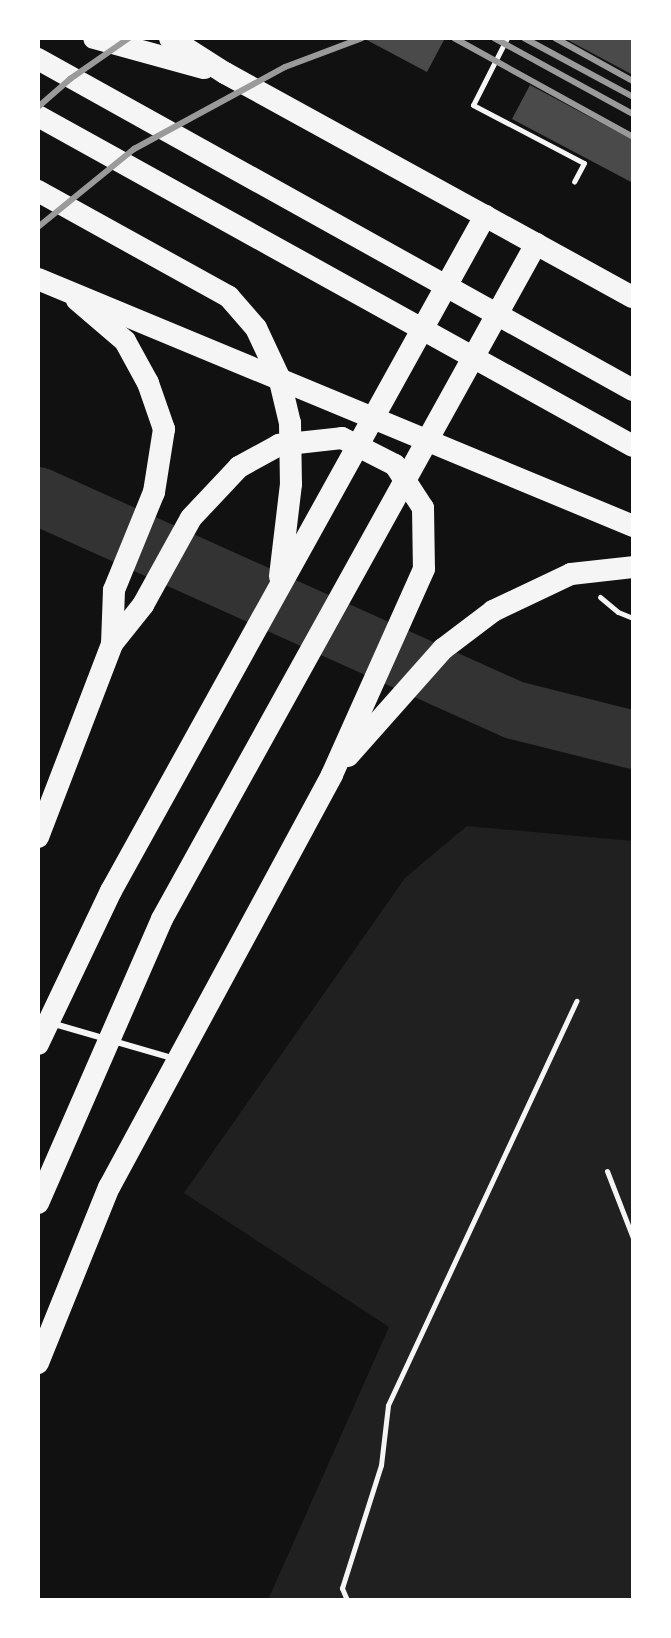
<!DOCTYPE html>
<html>
<head>
<meta charset="utf-8">
<style>
	body { margin:0 }
	#map { position:relative; width:671px; height:1638px; overflow:hidden; background:#111; font-family:"Fira Sans Condensed",sans-serif }
	div>[style] { position:absolute }
	.green>* { inset:0; background:#202020 }
	.river>* { height:58px; margin:-29px; padding:0 29px; transform-origin:29px; border-radius:29px; background:#333 }
	.building>* { inset:0; background:#4a4a4a }
	.path>* { height:5px; margin:-2.5px; padding:0 2.5px; transform-origin:2.5px; border-radius:2.5px; background:#f5f5f5 }
	.service>* { height:6px; margin:-3px; padding:0 3px; transform-origin:3px; border-radius:3px; background:#f5f5f5 }
	.trunk>* { height:22px; margin:-11px; padding:0 11px; transform-origin:11px; border-radius:11px; background:#f5f5f5 }
	.rail>* { height:6px; margin:-3px; padding:0 3px; transform-origin:3px; border-radius:3px; background:#9a9a9a }
	span { translate:-50% -50%; white-space:nowrap; text-align:center; line-height:1.15; -webkit-text-stroke:6px #fff; paint-order:stroke }
	.frame { position:absolute; inset:0; border:40px solid #fff; pointer-events:none }
</style>
</head>
<body>
<div id="map">
	<div class="green">
		<i style="clip-path:polygon(467px 826px,633px 841px,633px 1600px,268px 1600px,389px 1327px,184px 1193px,405px 878px)"></i>
	</div>
	<div class="river">
		<i style="left:38px;top:496px;width:522px;rotate:24.21deg"></i>
		<i style="left:514px;top:710px;width:123px;rotate:14.1deg"></i>
	</div>
	<div class="building">
		<i style="clip-path:polygon(363px 38px,445px 38px,427px 72px)"></i>
		<i style="clip-path:polygon(564px 38px,633px 38px,633px 75px)"></i>
		<i style="clip-path:polygon(530px 85px,633px 140px,633px 183px,512px 119px)"></i>
	</div>
	<div class="path">
		<i style="left:507px;top:38px;width:75px;rotate:116.9deg"></i>
		<i style="left:473px;top:105px;width:125px;rotate:27.6deg"></i>
		<i style="left:584px;top:163px;width:21px;rotate:118deg"></i>
		<i style="left:600px;top:597px;width:23px;rotate:40deg"></i>
		<i style="left:618px;top:612px;width:16px;rotate:22deg"></i>
		<i style="left:607px;top:1171px;width:72px;rotate:68.8deg"></i>
		<i style="left:347px;top:1600px;width:13px;rotate:-113deg"></i>
		<i style="left:342px;top:1588px;width:129px;rotate:-72.4deg"></i>
		<i style="left:381px;top:1465px;width:60px;rotate:-83.3deg"></i>
		<i style="left:388px;top:1405px;width:446px;rotate:-65deg"></i>
	</div>
	<div class="service">
		<i style="left:51px;top:1023px;width:129px;rotate:16.2deg"></i>
	</div>
	<div class="trunk">
		<i style="left:94px;top:38px;width:114px;rotate:15.3deg"></i>
		<i style="left:170px;top:38px;width:65px;rotate:32.5deg"></i>
		<i style="left:225px;top:73px;width:465px;rotate:28.8deg"></i>
		<i style="left:38px;top:59px;width:681px;rotate:29.09deg"></i>
		<i style="left:38px;top:116px;width:680px;rotate:29.01deg"></i>
		<i style="left:38px;top:191px;width:218px;rotate:29deg"></i>
		<i style="left:229px;top:297px;width:41px;rotate:48.9deg"></i>
		<i style="left:256px;top:328px;width:54px;rotate:64.9deg"></i>
		<i style="left:279px;top:377px;width:47px;rotate:76.6deg"></i>
		<i style="left:290px;top:423px;width:61px;rotate:89.1deg"></i>
		<i style="left:291px;top:484px;width:93px;rotate:96.8deg"></i>
		<i style="left:38px;top:279px;width:644px;rotate:22.54deg"></i>
		<i style="left:77px;top:300px;width:63px;rotate:40.5deg"></i>
		<i style="left:125px;top:341px;width:48px;rotate:61.3deg"></i>
		<i style="left:148px;top:383px;width:49px;rotate:70.8deg"></i>
		<i style="left:164px;top:429px;width:64px;rotate:99deg"></i>
		<i style="left:154px;top:492px;width:106px;rotate:112.2deg"></i>
		<i style="left:114px;top:590px;width:54px;rotate:92.1deg"></i>
		<i style="left:348px;top:756px;width:143px;rotate:-48.4deg"></i>
		<i style="left:443px;top:649px;width:63px;rotate:-37.2deg"></i>
		<i style="left:493px;top:611px;width:86px;rotate:-25.4deg"></i>
		<i style="left:571px;top:574px;width:62px;rotate:-6.4deg"></i>
		<i style="left:38px;top:837px;width:207px;rotate:-69deg"></i>
		<i style="left:112px;top:644px;width:50px;rotate:-51.5deg"></i>
		<i style="left:143px;top:605px;width:99px;rotate:-61.1deg"></i>
		<i style="left:191px;top:518px;width:70px;rotate:-46.7deg"></i>
		<i style="left:239px;top:467px;width:46px;rotate:-28.8deg"></i>
		<i style="left:279px;top:445px;width:63px;rotate:-6.3deg"></i>
		<i style="left:342px;top:438px;width:59px;rotate:27deg"></i>
		<i style="left:395px;top:465px;width:51px;rotate:56.9deg"></i>
		<i style="left:423px;top:508px;width:61px;rotate:89.1deg"></i>
		<i style="left:424px;top:569px;width:226px;rotate:114.1deg"></i>
		<i style="left:332px;top:775px;width:468px;rotate:118.4deg"></i>
		<i style="left:109px;top:1187px;width:190px;rotate:112deg"></i>
		<i style="left:38px;top:1044px;width:170px;rotate:-64.5deg"></i>
		<i style="left:111px;top:891px;width:772px;rotate:-61.01deg"></i>
		<i style="left:38px;top:1203px;width:310px;rotate:-66.4deg"></i>
		<i style="left:162px;top:919px;width:772px;rotate:-61.01deg"></i>
	</div>
	<div class="rail">
		<i style="left:454px;top:38px;width:205px;rotate:28.9deg"></i>
		<i style="left:494px;top:38px;width:158px;rotate:28.7deg"></i>
		<i style="left:524px;top:38px;width:124px;rotate:28.4deg"></i>
		<i style="left:555px;top:38px;width:89px;rotate:28.9deg"></i>
		<i style="left:38px;top:107px;width:43px;rotate:-41.2deg"></i>
		<i style="left:70px;top:79px;width:72px;rotate:-34.8deg"></i>
		<i style="left:38px;top:227px;width:124px;rotate:-39.1deg"></i>
		<i style="left:134px;top:149px;width:172px;rotate:-28.5deg"></i>
		<i style="left:285px;top:67px;width:82px;rotate:-20.6deg"></i>
	</div>
	<div class="frame"></div>
</div>
</body>
</html>
